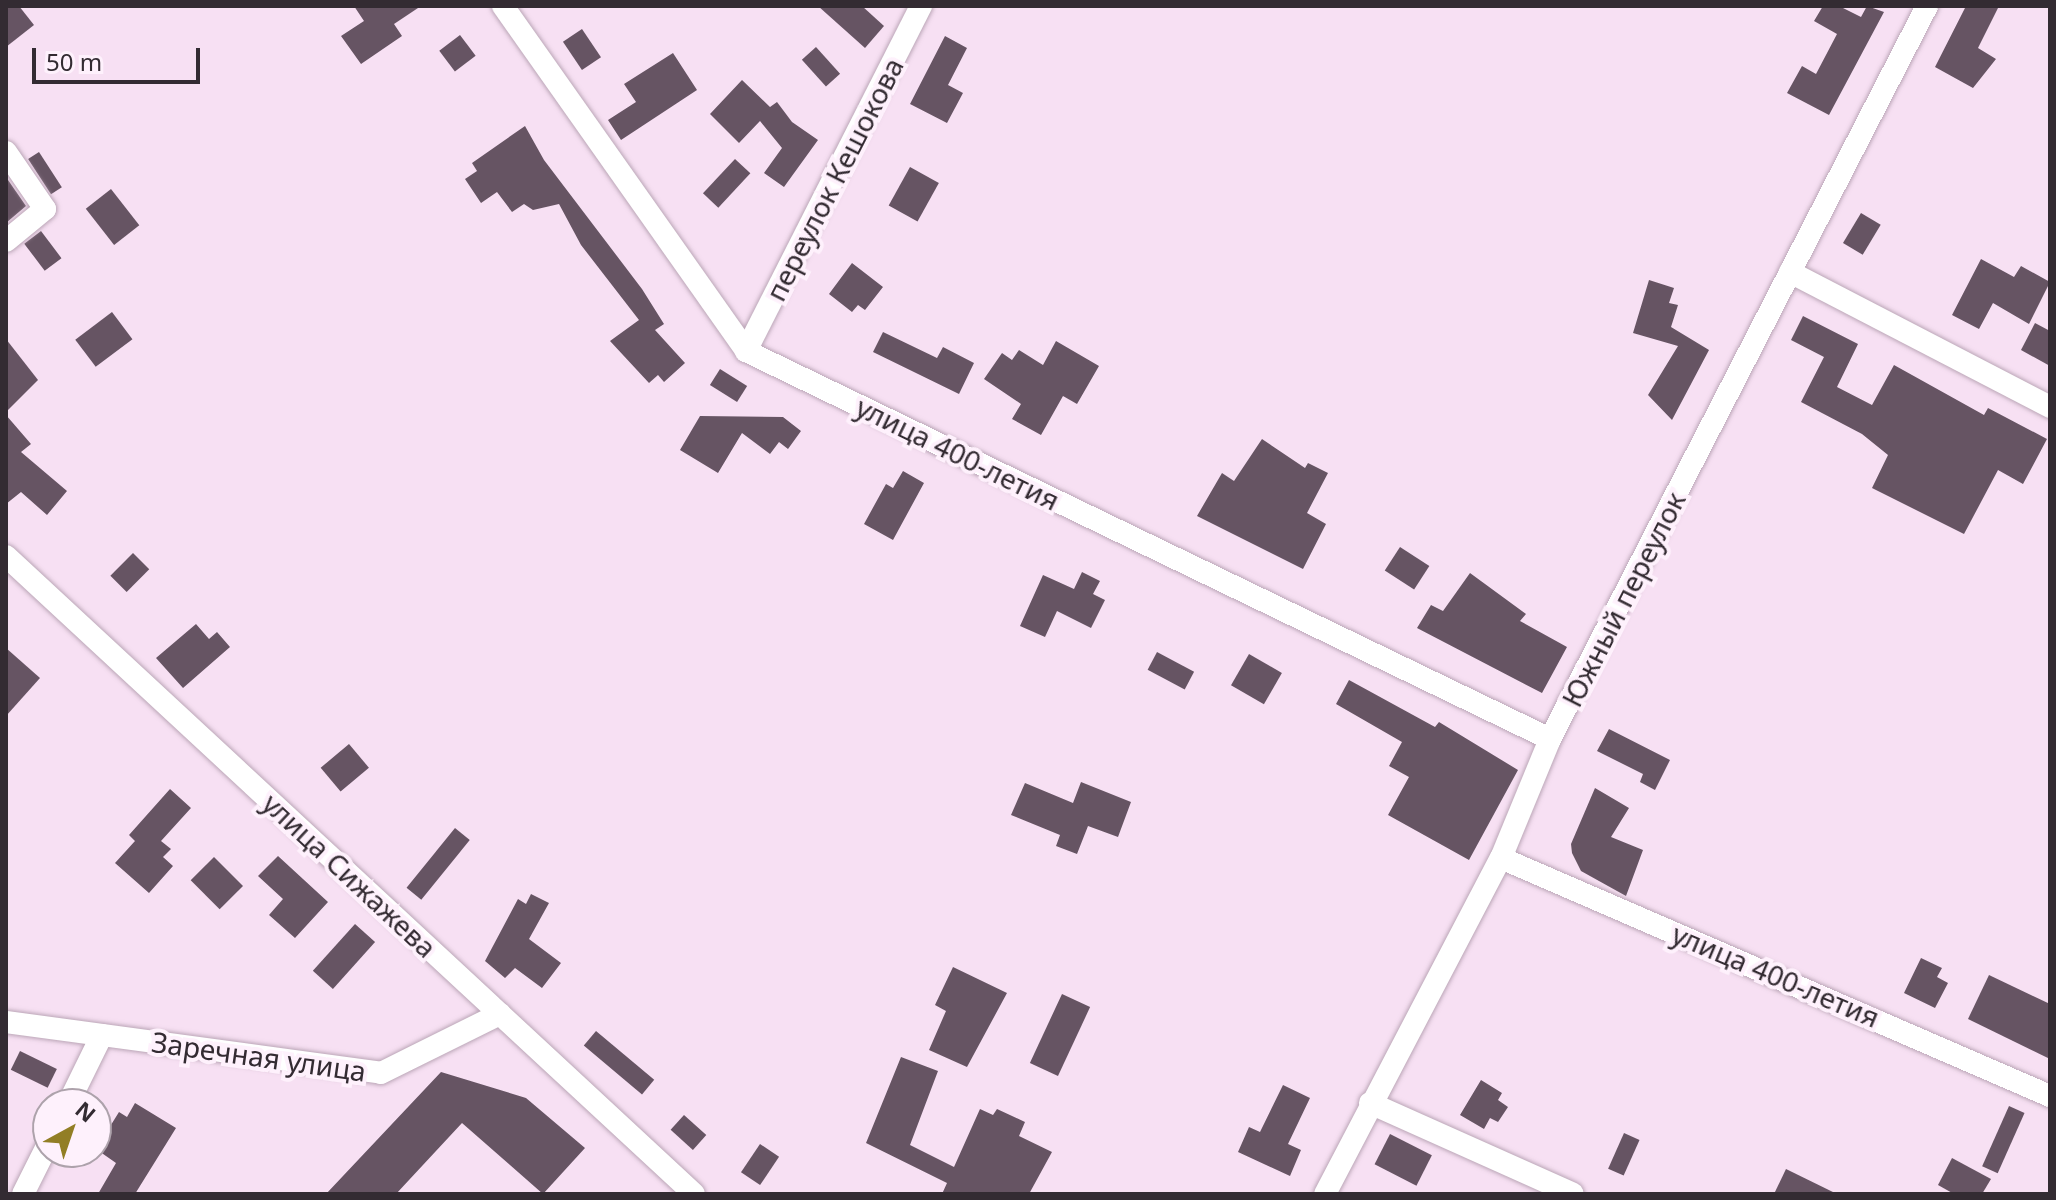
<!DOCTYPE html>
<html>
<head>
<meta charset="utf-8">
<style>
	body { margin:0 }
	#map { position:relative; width:2056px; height:1200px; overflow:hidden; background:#f7e0f3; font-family:"Noto Sans",sans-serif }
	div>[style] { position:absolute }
	.building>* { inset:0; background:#665463; transform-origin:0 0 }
	.roads { filter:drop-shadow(0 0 2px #bba6b7) drop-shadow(0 0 2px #bba6b7) }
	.street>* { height:22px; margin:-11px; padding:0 11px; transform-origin:11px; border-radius:11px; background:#fff }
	span { translate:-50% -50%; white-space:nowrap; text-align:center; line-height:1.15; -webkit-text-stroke:8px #fef1fc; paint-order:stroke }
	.street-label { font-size:28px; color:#332b32 }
	.frame { position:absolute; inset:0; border:8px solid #332b32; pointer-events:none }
	.north { position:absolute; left:32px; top:1088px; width:80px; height:80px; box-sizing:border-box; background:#fef1fc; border:2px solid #ada2ab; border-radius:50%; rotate:40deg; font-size:22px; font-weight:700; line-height:32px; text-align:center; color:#332b32 }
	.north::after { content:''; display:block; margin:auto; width:28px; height:36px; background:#927e25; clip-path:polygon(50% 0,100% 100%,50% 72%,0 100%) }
	.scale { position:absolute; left:32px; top:48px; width:168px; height:36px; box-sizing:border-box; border:4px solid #332b32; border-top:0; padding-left:10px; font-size:24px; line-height:28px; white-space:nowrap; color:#332b32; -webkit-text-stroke:6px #fef1fc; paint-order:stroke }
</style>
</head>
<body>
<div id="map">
	<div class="building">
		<i style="clip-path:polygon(6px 6px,19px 6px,34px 25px,6px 47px)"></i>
		<i style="clip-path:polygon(354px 6px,421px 6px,394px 24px,402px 36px,361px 64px,341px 36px,364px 21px)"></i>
		<i style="clip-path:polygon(818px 6px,862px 6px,884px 26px,865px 48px)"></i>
		<i style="clip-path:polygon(1823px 6px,1839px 6px,1861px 17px,1867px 6px,1884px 12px,1829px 115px,1787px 93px,1802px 66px,1816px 74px,1837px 34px,1814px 21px)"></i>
		<i style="clip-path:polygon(1966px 6px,1999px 6px,1978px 48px,1996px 59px,1973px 88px,1935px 67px)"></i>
		<i style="left:582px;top:29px;width:34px;height:23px;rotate:56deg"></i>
		<i style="left:460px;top:35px;width:26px;height:26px;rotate:53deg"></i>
		<i style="clip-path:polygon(945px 36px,967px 48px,948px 85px,963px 93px,947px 123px,910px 104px)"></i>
		<i style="left:816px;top:47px;width:36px;height:19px;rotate:48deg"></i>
		<i style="clip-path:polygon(673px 53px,697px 90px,621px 140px,608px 120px,636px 102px,624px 84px)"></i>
		<i style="clip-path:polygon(742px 80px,770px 107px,777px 102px,792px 122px,818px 140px,784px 187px,764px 173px,782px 148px,760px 121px,739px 143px,710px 114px)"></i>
		<i style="clip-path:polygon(525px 126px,544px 160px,642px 289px,664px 324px,655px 330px,685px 363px,664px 382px,658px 375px,649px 383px,610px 341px,639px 320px,581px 245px,559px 204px,533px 210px,524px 204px,512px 212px,497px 192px,481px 203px,465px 179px,477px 171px,472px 163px)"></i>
		<i style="left:39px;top:152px;width:42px;height:13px;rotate:57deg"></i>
		<i style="left:735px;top:159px;width:21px;height:47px;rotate:43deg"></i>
		<i style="left:910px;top:167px;width:33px;height:44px;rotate:29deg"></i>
		<i style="clip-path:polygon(6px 177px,26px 206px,6px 223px)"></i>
		<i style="left:111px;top:189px;width:46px;height:32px;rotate:52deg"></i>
		<i style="left:1861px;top:213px;width:23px;height:35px;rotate:31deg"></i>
		<i style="left:41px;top:231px;width:34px;height:21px;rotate:53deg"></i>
		<i style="clip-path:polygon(1981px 259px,2014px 277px,2021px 266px,2050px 282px,2029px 324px,1993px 303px,1979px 329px,1952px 315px)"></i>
		<i style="clip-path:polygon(852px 263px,883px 287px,865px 310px,858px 305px,852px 312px,829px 294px)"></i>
		<i style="clip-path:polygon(1649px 280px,1674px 288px,1669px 303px,1678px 305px,1671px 327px,1709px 350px,1672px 420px,1648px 395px,1678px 346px,1633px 333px)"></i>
		<i style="left:112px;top:312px;width:34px;height:46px;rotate:53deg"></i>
		<i style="clip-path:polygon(1803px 316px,1858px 344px,1837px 387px,1872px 405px,1894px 365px,1984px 415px,1988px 408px,2047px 439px,2023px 484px,1998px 470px,1964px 534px,1872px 488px,1888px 455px,1862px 434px,1801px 402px,1824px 357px,1791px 340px)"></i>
		<i style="clip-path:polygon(2035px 323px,2050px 331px,2050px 366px,2021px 350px)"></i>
		<i style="clip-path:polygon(883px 332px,937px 358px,943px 347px,974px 363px,959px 394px,873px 352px)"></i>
		<i style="clip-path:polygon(6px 339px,38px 380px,6px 412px)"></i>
		<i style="clip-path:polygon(1056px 341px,1099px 366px,1077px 404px,1063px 396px,1041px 435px,1012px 419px,1021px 404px,984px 379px,1002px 353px,1012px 360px,1019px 350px,1043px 365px)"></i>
		<i style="left:720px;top:369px;width:32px;height:19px;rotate:32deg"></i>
		<i style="clip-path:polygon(6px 415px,31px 444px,21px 452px,67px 491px,47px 515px,21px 492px,6px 504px)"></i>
		<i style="clip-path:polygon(700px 416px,783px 417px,801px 431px,788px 449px,779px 442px,770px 454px,742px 433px,718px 473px,680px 450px)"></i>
		<i style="clip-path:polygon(1262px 439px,1305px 468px,1308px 463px,1328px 473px,1307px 513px,1326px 524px,1303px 569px,1197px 516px,1222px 473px,1234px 481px)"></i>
		<i style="clip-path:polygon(903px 471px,924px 483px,893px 540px,864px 524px,886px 484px,893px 488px)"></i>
		<i style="left:1400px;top:547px;width:35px;height:28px;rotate:33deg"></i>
		<i style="left:133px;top:553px;width:23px;height:32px;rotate:45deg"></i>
		<i style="clip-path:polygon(1082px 572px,1100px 581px,1093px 594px,1105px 600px,1091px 628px,1057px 611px,1045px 637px,1020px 626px,1043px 575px,1074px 589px)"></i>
		<i style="clip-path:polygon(1470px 573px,1526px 614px,1520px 621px,1567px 647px,1542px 693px,1417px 628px,1431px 605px,1443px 611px)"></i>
		<i style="clip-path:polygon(196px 624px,209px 639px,217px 632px,230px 647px,183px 688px,156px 658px)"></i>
		<i style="clip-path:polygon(6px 648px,40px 678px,6px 716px)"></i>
		<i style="left:1157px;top:652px;width:42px;height:20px;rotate:28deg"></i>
		<i style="left:1249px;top:654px;width:38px;height:36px;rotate:30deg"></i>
		<i style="clip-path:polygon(1349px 680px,1435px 727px,1439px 722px,1518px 770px,1469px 860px,1388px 815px,1409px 777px,1389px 766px,1402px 742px,1336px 704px)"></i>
		<i style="clip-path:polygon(1609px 729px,1670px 760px,1655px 790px,1640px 782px,1643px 774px,1597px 751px)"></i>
		<i style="left:349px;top:744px;width:31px;height:37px;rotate:50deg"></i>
		<i style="clip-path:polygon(1081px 782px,1131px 802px,1118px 837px,1088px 826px,1077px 854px,1056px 846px,1060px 835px,1011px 815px,1025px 783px,1073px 803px)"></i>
		<i style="clip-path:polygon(1595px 788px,1629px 808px,1611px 837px,1643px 850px,1626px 896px,1581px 871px,1572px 853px,1571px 844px)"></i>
		<i style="clip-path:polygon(170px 789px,191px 808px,161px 841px,171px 849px,163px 857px,173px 866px,149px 893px,115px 863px,135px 841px,129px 835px)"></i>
		<i style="left:455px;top:828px;width:19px;height:77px;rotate:39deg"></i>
		<i style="clip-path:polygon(278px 856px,328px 902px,295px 938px,269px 915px,283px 899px,258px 876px)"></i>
		<i style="left:214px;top:857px;width:41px;height:33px;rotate:45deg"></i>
		<i style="clip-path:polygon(531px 894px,549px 903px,529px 939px,561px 963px,542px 988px,515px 968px,505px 978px,485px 961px,518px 899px,526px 904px)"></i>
		<i style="left:355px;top:924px;width:27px;height:63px;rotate:42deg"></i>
		<i style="clip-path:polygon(1921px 958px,1942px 968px,1937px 977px,1948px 983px,1935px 1008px,1904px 993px)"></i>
		<i style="clip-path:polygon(953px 967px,1007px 993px,967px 1067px,929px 1050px,946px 1011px,935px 1005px)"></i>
		<i style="clip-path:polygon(1989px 975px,2050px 1004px,2050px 1059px,1968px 1019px)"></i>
		<i style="left:1062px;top:994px;width:31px;height:76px;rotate:25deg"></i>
		<i style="left:596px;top:1031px;width:76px;height:19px;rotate:40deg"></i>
		<i style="left:20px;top:1051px;width:41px;height:21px;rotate:26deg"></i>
		<i style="clip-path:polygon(901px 1057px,938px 1071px,910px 1145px,954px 1167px,980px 1109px,993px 1115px,997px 1109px,1025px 1122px,1019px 1136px,1052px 1152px,1029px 1194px,942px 1194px,947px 1183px,866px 1143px)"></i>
		<i style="clip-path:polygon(441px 1072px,526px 1098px,585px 1148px,543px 1194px,462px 1123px,396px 1194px,326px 1194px)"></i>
		<i style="clip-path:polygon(1481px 1080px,1502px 1093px,1498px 1100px,1508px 1107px,1498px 1122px,1490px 1118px,1484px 1129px,1460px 1115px)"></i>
		<i style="clip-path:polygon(1283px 1085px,1310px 1098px,1288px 1144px,1301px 1150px,1290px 1176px,1238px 1152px,1249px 1127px,1260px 1132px)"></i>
		<i style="clip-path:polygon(135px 1103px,176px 1128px,135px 1194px,98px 1194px,116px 1163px,96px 1149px,119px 1112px,127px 1117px)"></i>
		<i style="left:2009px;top:1106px;width:17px;height:66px;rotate:24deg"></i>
		<i style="left:684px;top:1115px;width:30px;height:20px;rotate:42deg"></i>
		<i style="left:1624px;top:1133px;width:17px;height:39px;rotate:24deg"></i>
		<i style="left:1390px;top:1134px;width:47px;height:34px;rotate:27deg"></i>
		<i style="left:760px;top:1144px;width:23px;height:34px;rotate:34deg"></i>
		<i style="clip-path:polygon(1952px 1158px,1991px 1179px,1982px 1194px,1954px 1194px,1938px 1185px)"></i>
		<i style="clip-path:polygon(1786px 1169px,1837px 1194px,1774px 1194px)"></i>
	</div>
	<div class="roads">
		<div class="street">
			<i style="left:503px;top:6px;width:422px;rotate:54.8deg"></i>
			<i style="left:746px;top:351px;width:893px;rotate:25.76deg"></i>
			<i style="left:6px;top:152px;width:69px;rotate:55.6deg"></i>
			<i style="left:45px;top:209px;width:50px;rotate:140.6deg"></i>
			<i style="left:1790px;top:272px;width:293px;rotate:27.4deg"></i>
			<i style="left:746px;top:351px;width:387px;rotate:-63.1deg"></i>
			<i style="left:6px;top:556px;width:938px;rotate:42.84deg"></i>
			<i style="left:1501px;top:858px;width:598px;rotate:23.44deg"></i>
			<i style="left:6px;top:1022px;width:378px;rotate:7.7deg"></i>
			<i style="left:381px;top:1073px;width:133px;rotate:-26.4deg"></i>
			<i style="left:1370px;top:1103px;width:222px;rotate:24.1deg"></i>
			<i style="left:68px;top:1104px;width:77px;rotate:-63.8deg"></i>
			<i style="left:23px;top:1194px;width:56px;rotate:-63.4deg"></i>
			<i style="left:1325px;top:1194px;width:379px;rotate:-62.4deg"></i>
			<i style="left:1501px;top:858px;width:129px;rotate:-67.6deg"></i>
			<i style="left:1550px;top:739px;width:824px;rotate:-62.78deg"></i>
		</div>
	</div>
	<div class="street-label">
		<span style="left:834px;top:179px;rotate:-63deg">переулок Кешокова</span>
		<span style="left:958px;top:453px;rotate:26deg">улица 400-летия</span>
		<span style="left:1623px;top:599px;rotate:-63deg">Южный переулок</span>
		<span style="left:350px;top:875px;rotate:43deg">улица Сижажева</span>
		<span style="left:1776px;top:975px;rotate:23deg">улица 400-летия</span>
		<span style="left:259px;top:1056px;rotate:8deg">Заречная улица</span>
	</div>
	<div class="frame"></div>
	<div class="north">N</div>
	<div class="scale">50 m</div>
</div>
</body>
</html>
